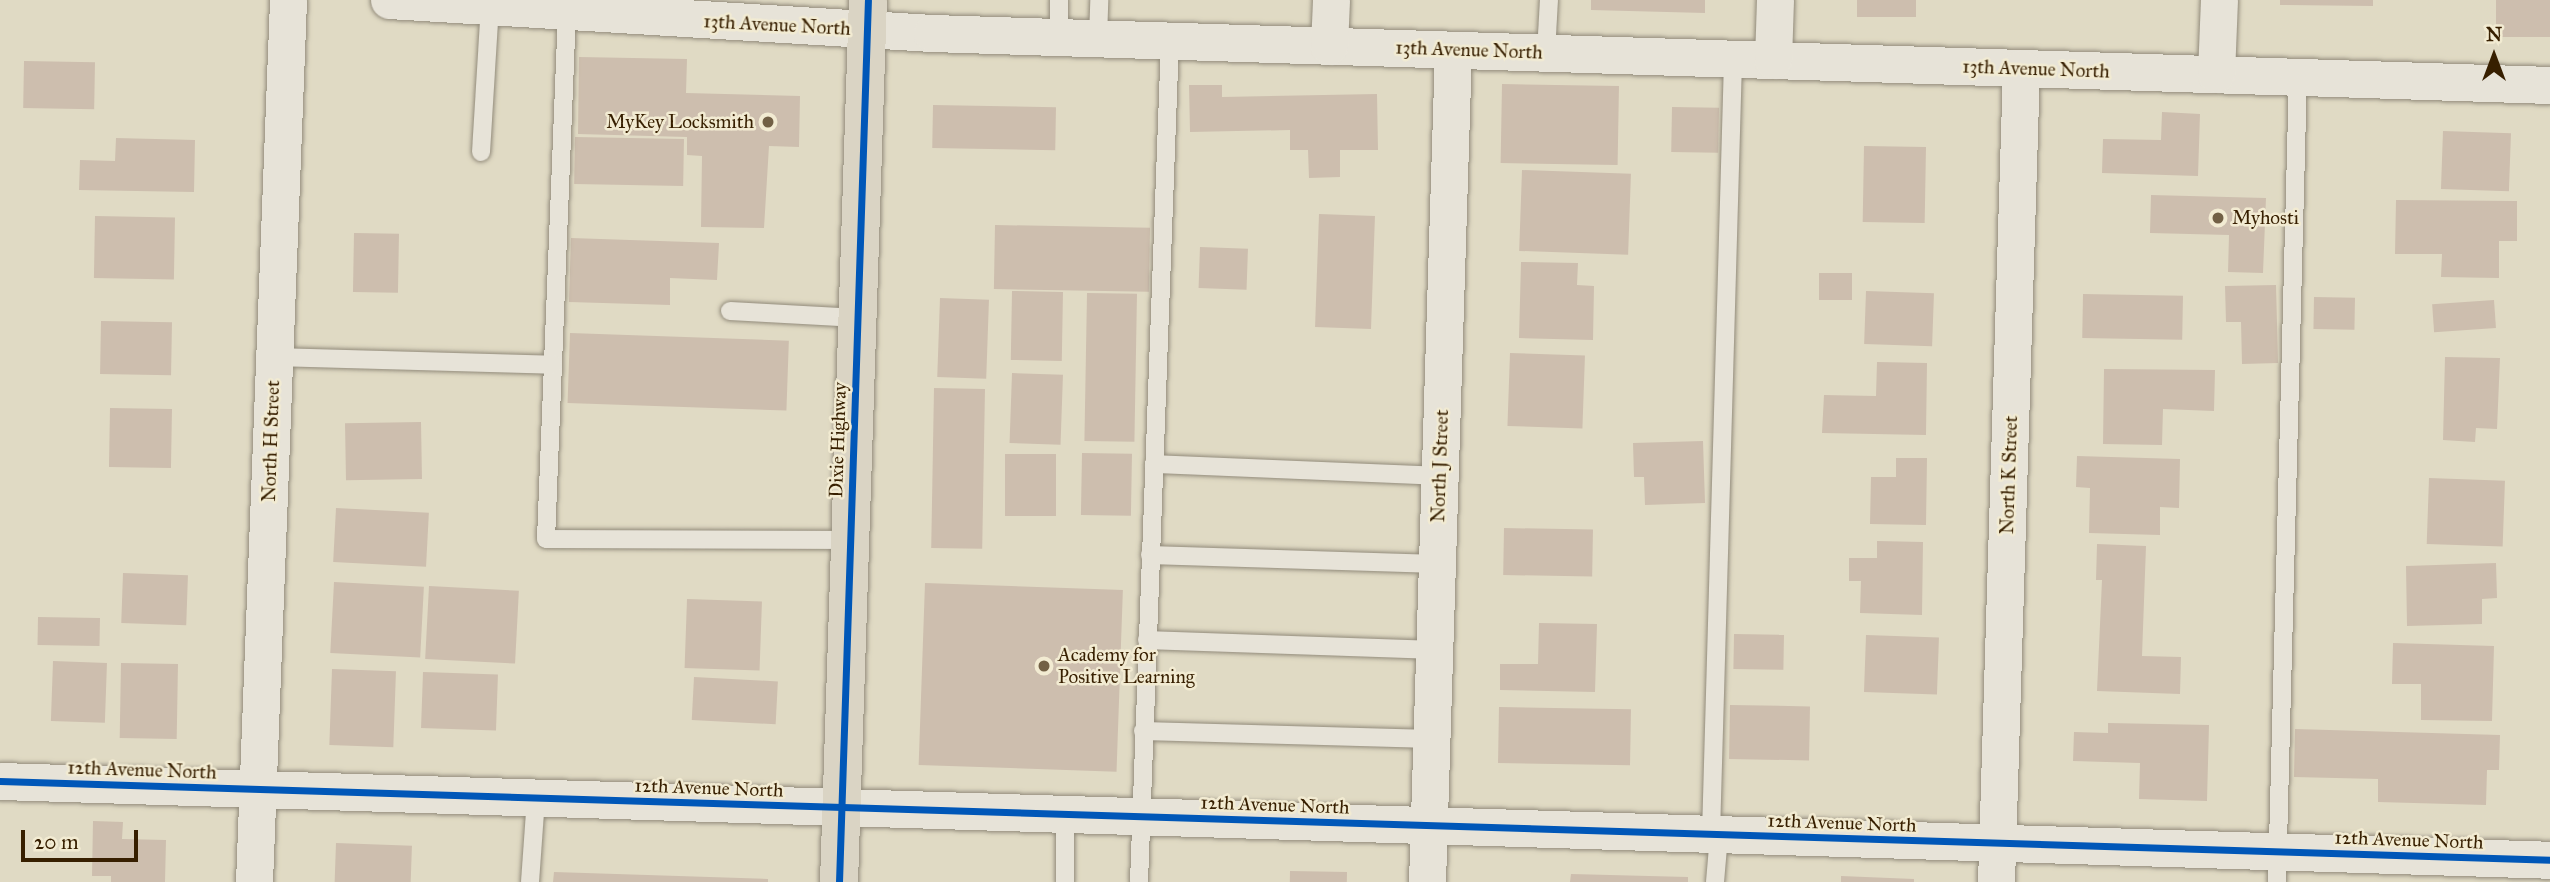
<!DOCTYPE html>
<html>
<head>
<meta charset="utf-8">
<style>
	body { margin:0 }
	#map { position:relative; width:2550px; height:882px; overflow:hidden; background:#e0dac4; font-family:"IM FELL Great Primer",serif }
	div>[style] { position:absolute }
	.building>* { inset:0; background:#cdbeae; transform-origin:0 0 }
	.roads { filter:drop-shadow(0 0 2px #928b7b) drop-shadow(0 0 2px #928b7b) }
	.service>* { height:18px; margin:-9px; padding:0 9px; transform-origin:9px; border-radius:9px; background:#e7e3d8 }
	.minor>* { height:37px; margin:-18.5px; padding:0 18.5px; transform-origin:18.5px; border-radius:18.5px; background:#e7e3d8 }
	.primary>* { height:38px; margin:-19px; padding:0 19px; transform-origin:19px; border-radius:19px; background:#dad4c4 }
	.cycleway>* { height:7px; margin:-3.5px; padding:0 3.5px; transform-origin:3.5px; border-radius:3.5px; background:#0057b8 }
	.dots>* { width:19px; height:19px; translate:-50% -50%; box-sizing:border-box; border:4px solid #f2ebd2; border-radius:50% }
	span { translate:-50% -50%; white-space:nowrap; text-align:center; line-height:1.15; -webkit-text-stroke:5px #f2ebd2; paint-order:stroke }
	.street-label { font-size:19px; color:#371f00 }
	.poi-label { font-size:19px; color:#371f00 }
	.right { translate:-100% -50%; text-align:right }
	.left { translate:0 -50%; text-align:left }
	.north { position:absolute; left:2459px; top:21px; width:70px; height:70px; -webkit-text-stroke:5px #f2ebd2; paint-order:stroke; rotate:0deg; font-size:19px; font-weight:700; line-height:28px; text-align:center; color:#371f00 }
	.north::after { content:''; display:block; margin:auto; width:24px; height:32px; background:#371f00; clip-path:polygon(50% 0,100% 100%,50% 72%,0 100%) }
	.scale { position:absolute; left:21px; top:830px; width:117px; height:32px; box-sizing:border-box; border:4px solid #371f00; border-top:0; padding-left:9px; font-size:21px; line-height:24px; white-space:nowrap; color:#371f00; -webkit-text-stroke:5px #f2ebd2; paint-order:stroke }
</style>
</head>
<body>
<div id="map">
	<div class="building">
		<i style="clip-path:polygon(1591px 0,1705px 0,1705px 13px,1591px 10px)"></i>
		<i style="left:1857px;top:0;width:59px;height:17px"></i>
		<i style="clip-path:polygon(2280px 0,2373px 0,2373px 6px,2280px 5px)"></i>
		<i style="left:2496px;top:0;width:54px;height:37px"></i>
		<i style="clip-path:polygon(579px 57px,687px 59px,686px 93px,800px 96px,799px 147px,769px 146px,764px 228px,701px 227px,702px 156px,687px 155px,687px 137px,578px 134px)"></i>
		<i style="left:24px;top:61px;width:71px;height:47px;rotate:1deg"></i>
		<i style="left:1502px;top:84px;width:117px;height:79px;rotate:1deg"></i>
		<i style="clip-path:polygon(1189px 85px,1222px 85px,1222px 97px,1377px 94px,1378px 150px,1340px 150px,1340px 177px,1309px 178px,1308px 150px,1290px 150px,1290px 130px,1190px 132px)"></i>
		<i style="left:933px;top:105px;width:123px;height:43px;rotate:1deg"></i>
		<i style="left:1672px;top:107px;width:47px;height:45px;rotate:1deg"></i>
		<i style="clip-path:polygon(2162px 112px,2200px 114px,2198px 176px,2102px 173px,2103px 139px,2161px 140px)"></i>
		<i style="left:2443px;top:131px;width:68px;height:58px;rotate:2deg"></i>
		<i style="left:575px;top:137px;width:109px;height:47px;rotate:1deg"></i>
		<i style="clip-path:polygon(116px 138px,195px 140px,194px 192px,79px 190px,80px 160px,115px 161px)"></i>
		<i style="left:1864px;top:146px;width:62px;height:76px;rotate:1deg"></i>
		<i style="left:1522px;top:170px;width:109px;height:81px;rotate:2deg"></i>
		<i style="clip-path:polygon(2151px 195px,2266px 198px,2263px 273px,2228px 272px,2229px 235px,2150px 233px)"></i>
		<i style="clip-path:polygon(2396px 200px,2517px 201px,2517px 241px,2499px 241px,2499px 278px,2441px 277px,2442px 254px,2395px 254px)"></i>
		<i style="left:1319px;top:214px;width:56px;height:113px;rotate:2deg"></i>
		<i style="left:95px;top:216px;width:80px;height:62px;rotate:1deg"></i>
		<i style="left:995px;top:225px;width:155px;height:64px;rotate:1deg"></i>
		<i style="left:354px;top:233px;width:45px;height:59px;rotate:1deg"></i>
		<i style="clip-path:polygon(571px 238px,719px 243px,717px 280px,670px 278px,670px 305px,569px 302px)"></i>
		<i style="left:1200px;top:247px;width:48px;height:41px;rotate:2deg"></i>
		<i style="clip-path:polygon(1521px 262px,1578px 263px,1577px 285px,1594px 286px,1593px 340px,1519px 338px)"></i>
		<i style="left:1819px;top:273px;width:33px;height:27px"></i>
		<i style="clip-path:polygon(2276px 285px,2278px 363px,2242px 364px,2241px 322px,2226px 322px,2225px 286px)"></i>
		<i style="left:1012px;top:291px;width:51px;height:69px;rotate:1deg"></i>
		<i style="left:1866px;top:291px;width:68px;height:53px;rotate:2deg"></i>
		<i style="left:1087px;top:293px;width:50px;height:148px;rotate:1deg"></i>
		<i style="left:2083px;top:294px;width:100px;height:44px;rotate:1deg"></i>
		<i style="left:2314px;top:297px;width:41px;height:32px;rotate:1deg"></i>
		<i style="left:940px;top:298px;width:49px;height:79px;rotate:2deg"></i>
		<i style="left:2494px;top:300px;width:28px;height:62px;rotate:86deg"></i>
		<i style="left:101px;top:321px;width:71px;height:53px;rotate:1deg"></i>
		<i style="left:570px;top:333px;width:219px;height:70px;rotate:2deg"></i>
		<i style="left:1510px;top:353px;width:75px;height:73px;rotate:2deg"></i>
		<i style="clip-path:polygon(2445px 357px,2500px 358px,2497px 429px,2476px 428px,2475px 442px,2443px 440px)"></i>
		<i style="clip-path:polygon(1877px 362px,1927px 363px,1926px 435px,1822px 433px,1824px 395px,1876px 396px)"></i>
		<i style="clip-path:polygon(2104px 369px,2215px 370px,2214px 411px,2163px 409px,2162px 445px,2103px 444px)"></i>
		<i style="left:1012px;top:373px;width:51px;height:70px;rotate:2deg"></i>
		<i style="left:934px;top:388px;width:51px;height:160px;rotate:1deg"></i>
		<i style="left:110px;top:408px;width:62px;height:59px;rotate:1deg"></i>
		<i style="left:421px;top:422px;width:57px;height:76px;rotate:89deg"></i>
		<i style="clip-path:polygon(1703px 441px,1705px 503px,1645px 505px,1644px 477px,1634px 477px,1633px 443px)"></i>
		<i style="left:1082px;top:453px;width:50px;height:62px;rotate:1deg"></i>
		<i style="left:1056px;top:454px;width:62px;height:51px;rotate:90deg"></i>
		<i style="clip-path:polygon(2077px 456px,2180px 459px,2179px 508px,2160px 507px,2160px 535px,2089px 533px,2090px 488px,2076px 487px)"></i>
		<i style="clip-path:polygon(1896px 458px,1927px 458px,1926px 525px,1870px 524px,1871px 477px,1896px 477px)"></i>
		<i style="left:2429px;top:478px;width:76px;height:66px;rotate:2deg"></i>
		<i style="left:336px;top:508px;width:93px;height:54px;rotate:3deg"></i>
		<i style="left:1504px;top:528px;width:89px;height:47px;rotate:1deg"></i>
		<i style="clip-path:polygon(1877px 541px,1923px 542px,1922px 615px,1860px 613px,1861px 581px,1849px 581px,1849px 558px,1877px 558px)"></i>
		<i style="clip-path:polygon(2097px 544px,2146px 546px,2142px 656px,2181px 657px,2180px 694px,2097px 691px,2102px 580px,2096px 580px)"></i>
		<i style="clip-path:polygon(2496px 563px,2497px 598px,2482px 599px,2482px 624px,2407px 626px,2406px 566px)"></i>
		<i style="left:123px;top:573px;width:65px;height:50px;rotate:2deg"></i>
		<i style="left:334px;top:582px;width:90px;height:71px;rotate:3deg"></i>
		<i style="left:925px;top:583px;width:198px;height:182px;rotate:2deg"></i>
		<i style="left:429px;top:586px;width:90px;height:73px;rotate:3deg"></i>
		<i style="left:687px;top:599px;width:75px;height:69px;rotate:2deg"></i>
		<i style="left:38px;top:617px;width:62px;height:28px;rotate:1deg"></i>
		<i style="clip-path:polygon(1539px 623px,1597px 624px,1595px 692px,1500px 690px,1500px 664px,1538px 664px)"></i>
		<i style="left:1734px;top:634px;width:50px;height:35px;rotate:1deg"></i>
		<i style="left:1866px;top:635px;width:73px;height:57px;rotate:2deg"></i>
		<i style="clip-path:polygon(2393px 643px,2494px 646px,2492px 721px,2421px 720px,2421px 684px,2392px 684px)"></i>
		<i style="left:53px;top:661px;width:54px;height:60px;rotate:2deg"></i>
		<i style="left:121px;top:663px;width:57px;height:75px;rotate:1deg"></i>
		<i style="left:332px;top:669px;width:64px;height:76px;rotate:2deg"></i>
		<i style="left:423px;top:672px;width:75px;height:56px;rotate:2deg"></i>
		<i style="left:694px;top:677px;width:84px;height:43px;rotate:3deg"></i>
		<i style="left:1730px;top:705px;width:80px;height:54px;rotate:1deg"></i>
		<i style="left:1499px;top:707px;width:132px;height:56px;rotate:1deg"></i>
		<i style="clip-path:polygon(2108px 723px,2209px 725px,2207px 801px,2139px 799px,2140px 763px,2073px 761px,2074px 732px,2108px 733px)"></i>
		<i style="clip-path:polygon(2295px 729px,2500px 735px,2499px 770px,2487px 770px,2486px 805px,2378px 802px,2378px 779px,2294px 777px)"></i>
		<i style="clip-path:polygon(93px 821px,123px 822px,122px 839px,166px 840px,165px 882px,111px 882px,111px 876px,92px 876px)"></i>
		<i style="left:336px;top:843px;width:76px;height:39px;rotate:2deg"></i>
		<i style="left:1290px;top:871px;width:57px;height:11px;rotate:1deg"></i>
		<i style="clip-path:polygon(554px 872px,768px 879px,768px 882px,553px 882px)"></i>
		<i style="clip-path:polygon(1571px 874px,1688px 877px,1688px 882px,1570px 882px)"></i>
		<i style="clip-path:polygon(1841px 876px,1914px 879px,1914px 882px,1841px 882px)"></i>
	</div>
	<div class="roads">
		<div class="service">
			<i style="left:1059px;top:0;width:37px;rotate:90deg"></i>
			<i style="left:567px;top:12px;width:527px;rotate:92.28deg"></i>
			<i style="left:546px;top:539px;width:304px;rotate:0.2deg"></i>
			<i style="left:1098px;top:38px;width:38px;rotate:-88deg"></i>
			<i style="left:1546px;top:53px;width:53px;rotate:-86.8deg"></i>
			<i style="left:481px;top:152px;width:146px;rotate:-86.5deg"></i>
			<i style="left:730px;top:311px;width:128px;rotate:3.1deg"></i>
			<i style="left:274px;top:357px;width:279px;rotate:1.6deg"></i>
			<i style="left:1154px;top:464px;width:286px;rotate:2.4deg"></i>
			<i style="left:1150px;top:555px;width:287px;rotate:1.8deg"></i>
			<i style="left:1147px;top:640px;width:288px;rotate:2deg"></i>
			<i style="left:1143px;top:731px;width:289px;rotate:1.6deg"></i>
			<i style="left:1065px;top:814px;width:68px;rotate:90deg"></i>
			<i style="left:1711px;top:834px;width:775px;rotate:-88.37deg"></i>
			<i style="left:530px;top:882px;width:84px;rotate:-85.9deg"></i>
			<i style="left:1139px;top:882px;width:842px;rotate:-87.89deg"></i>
			<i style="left:1715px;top:882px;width:47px;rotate:-85.1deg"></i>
			<i style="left:2277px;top:882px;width:805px;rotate:-88.51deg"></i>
		</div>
		<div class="minor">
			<i style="left:389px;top:0;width:544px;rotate:3.48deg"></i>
			<i style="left:932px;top:33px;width:1619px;rotate:1.84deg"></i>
			<i style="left:1329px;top:46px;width:46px;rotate:-87.5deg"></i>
			<i style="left:1773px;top:60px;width:60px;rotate:-88.1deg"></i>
			<i style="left:2216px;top:74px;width:74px;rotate:-87.7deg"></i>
			<i style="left:0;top:781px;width:2551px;rotate:1.77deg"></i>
			<i style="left:254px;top:882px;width:883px;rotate:-87.79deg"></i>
			<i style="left:1427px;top:882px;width:832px;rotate:-88.21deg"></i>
			<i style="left:1996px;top:882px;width:814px;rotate:-88.24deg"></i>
		</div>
		<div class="primary">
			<i style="left:839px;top:882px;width:882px;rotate:-88.12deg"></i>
		</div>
	</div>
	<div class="cycleway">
		<i style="left:0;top:781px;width:2551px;rotate:1.77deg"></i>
		<i style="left:839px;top:882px;width:882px;rotate:-88.12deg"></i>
	</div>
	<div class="dots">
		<i style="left:768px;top:122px;background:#726045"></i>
		<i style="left:2218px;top:218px;background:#726045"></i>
		<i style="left:1044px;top:666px;background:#726045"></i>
	</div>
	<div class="street-label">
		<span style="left:777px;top:25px;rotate:3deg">13th Avenue North</span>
		<span style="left:1469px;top:50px;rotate:2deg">13th Avenue North</span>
		<span style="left:2036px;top:69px;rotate:2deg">13th Avenue North</span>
		<span style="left:838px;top:440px;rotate:-88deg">Dixie Highway</span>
		<span style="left:271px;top:441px;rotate:-88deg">North H Street</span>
		<span style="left:1440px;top:466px;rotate:-88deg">North J Street</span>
		<span style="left:2009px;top:475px;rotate:-88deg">North K Street</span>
		<span style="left:142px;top:770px;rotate:2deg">12th Avenue North</span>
		<span style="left:709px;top:788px;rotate:2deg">12th Avenue North</span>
		<span style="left:1275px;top:805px;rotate:2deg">12th Avenue North</span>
		<span style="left:1842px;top:823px;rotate:2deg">12th Avenue North</span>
		<span style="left:2409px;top:840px;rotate:2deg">12th Avenue North</span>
	</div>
	<div class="poi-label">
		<span class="right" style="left:754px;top:122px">MyKey Locksmith</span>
		<span class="left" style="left:2232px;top:218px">Myhosti</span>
		<span class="left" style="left:1058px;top:666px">Academy for<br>Positive Learning</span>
	</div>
	<div class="north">N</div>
	<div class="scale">20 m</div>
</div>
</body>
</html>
